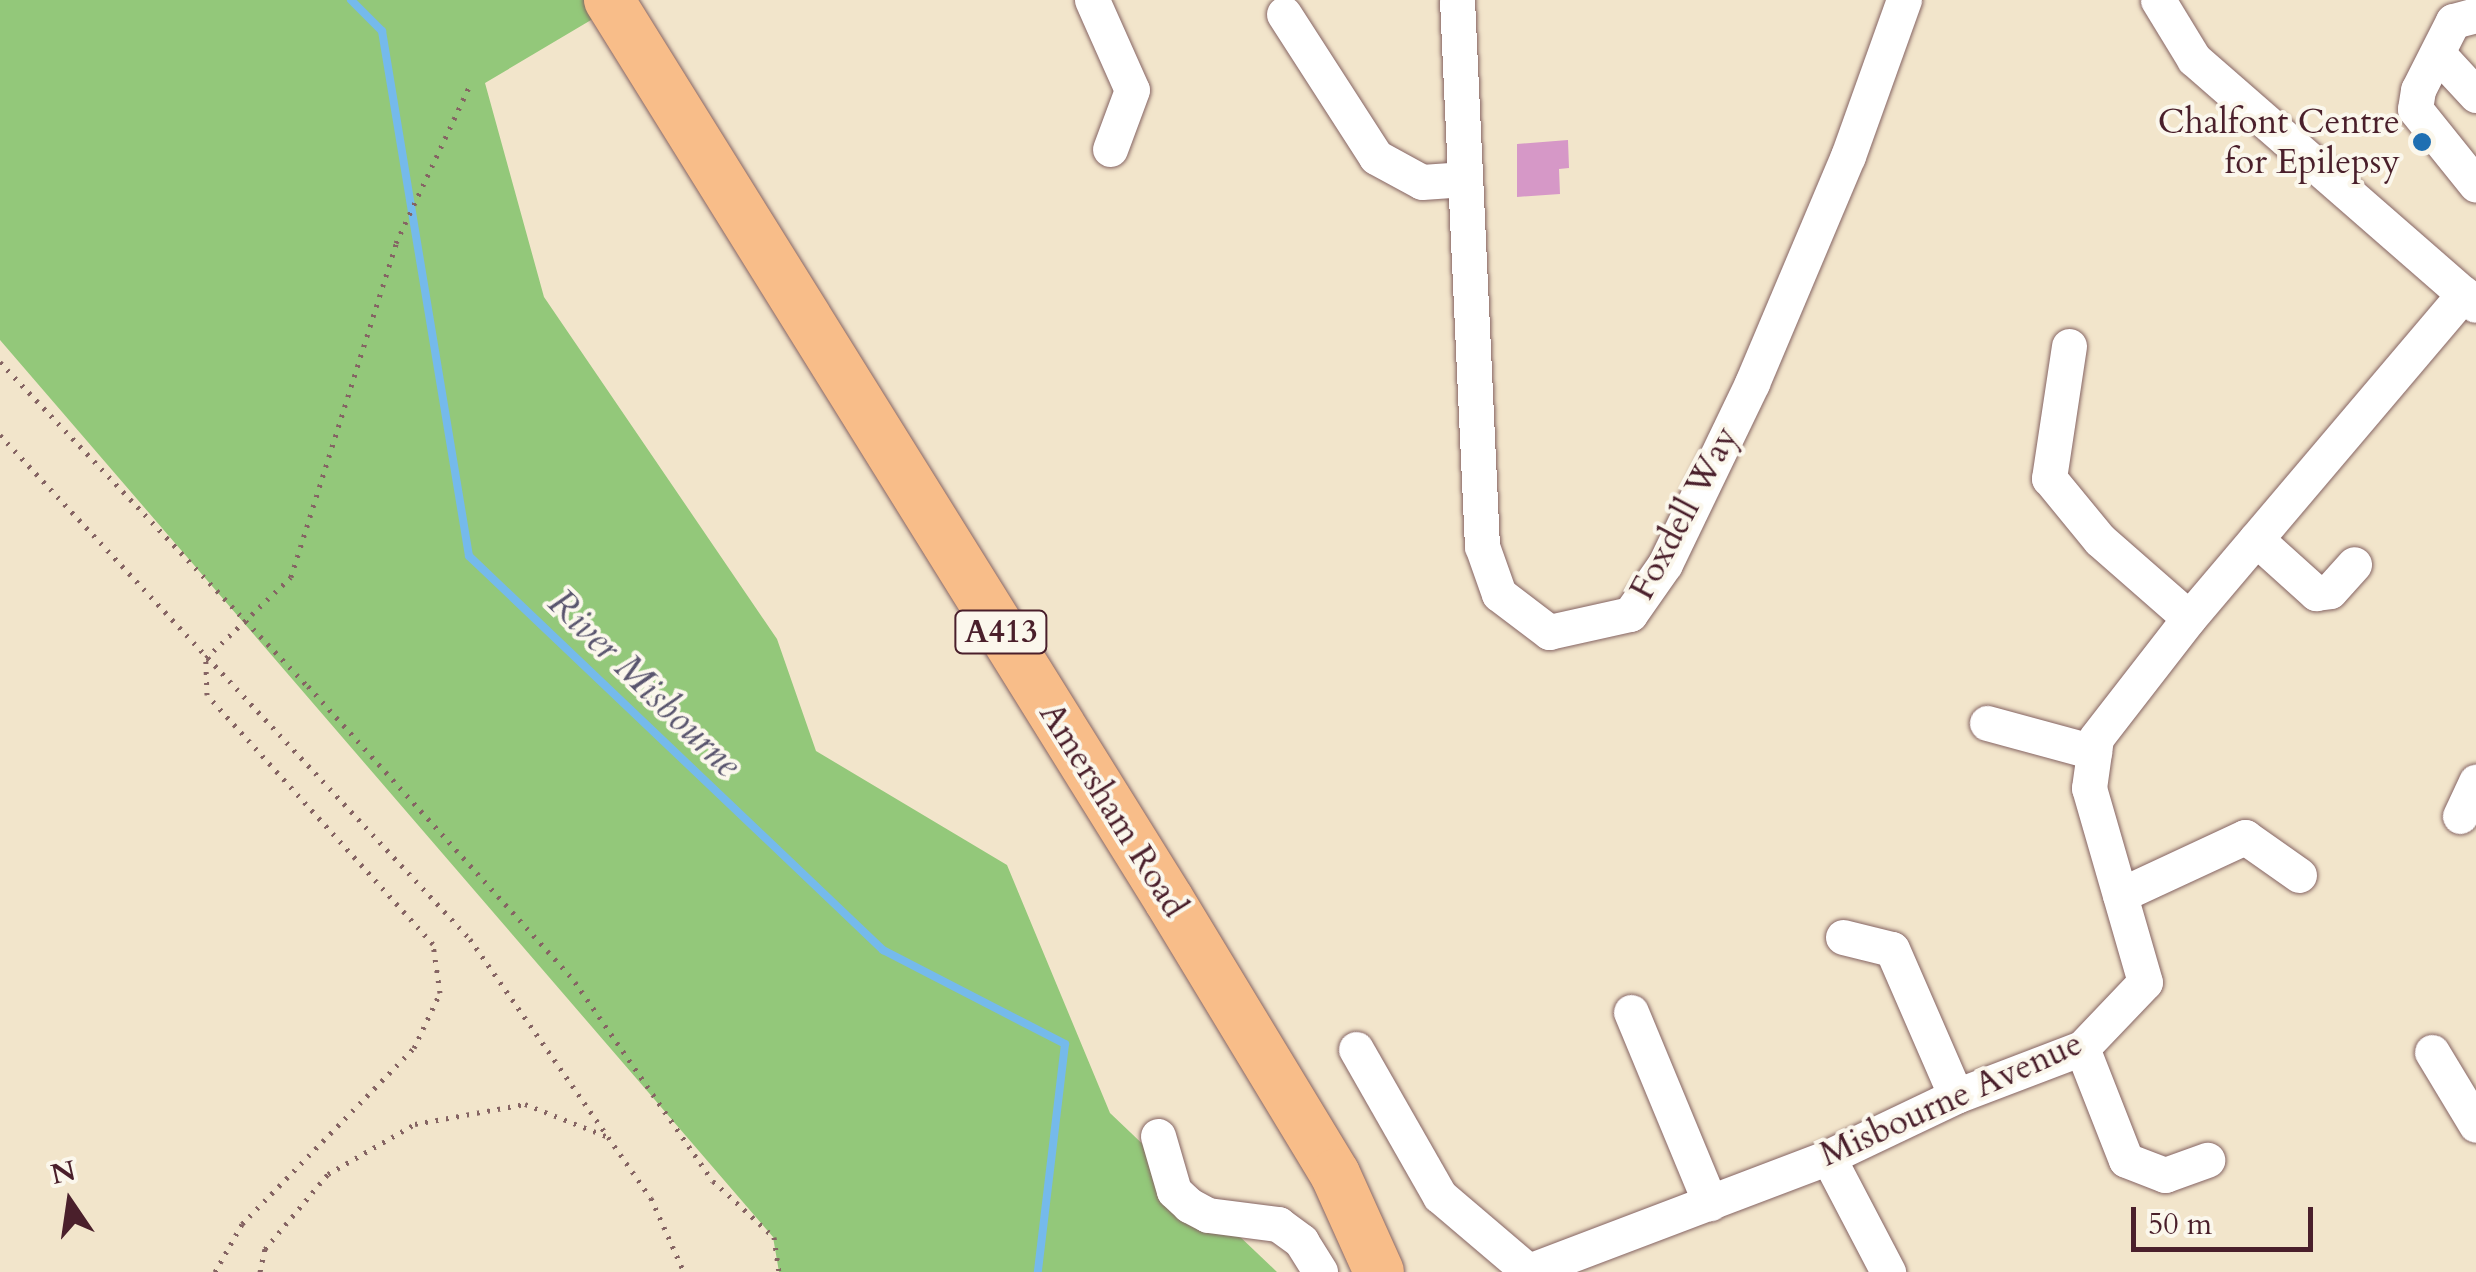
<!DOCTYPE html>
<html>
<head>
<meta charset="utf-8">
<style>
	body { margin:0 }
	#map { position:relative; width:2476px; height:1272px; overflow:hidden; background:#f2e5cb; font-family:Cardo,serif }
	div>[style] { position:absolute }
	.green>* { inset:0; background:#93c87a }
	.stream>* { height:8px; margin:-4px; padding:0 4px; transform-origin:4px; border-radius:4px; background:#75baeb }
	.building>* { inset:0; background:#d698c7 }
	.path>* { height:5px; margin-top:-2.5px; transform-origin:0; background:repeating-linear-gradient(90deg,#856463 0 2.5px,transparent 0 10.5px) }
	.roads { filter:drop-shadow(0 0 2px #856463) drop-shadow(0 0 2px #856463) }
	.minor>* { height:35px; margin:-17.5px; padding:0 17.5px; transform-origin:17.5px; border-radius:17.5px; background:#fff }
	.highway>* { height:50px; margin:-25px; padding:0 25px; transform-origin:25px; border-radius:25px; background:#f8bd89 }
	.dots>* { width:28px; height:28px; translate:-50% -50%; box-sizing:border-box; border:5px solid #fbf7ec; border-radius:50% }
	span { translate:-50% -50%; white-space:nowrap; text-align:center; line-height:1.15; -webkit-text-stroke:8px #fbf7ec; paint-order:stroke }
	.shield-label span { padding:2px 8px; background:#fbf7ec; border:2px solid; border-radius:8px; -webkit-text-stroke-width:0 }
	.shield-label { font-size:32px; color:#4a1f2b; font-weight:700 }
	.poi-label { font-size:35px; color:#4a1f2b }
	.right { translate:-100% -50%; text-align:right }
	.street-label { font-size:35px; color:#4a1f2b }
	.water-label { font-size:38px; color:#59556e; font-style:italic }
	.north { position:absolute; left:20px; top:1152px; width:100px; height:100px; -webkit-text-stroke:8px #fbf7ec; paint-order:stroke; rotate:347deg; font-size:28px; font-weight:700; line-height:40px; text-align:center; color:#4a1f2b }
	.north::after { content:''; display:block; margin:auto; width:35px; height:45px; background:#4a1f2b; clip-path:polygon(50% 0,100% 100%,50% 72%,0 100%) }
	.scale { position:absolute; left:2131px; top:1207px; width:182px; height:45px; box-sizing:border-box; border:5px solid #4a1f2b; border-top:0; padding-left:12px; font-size:30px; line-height:35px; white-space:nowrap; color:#4a1f2b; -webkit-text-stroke:8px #fbf7ec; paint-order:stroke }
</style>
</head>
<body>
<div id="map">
	<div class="green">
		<i style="clip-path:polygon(0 0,609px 0,613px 7px,485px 83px,544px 297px,777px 639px,816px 751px,1007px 865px,1110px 1113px,1277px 1272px,779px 1272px,773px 1237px,0 340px)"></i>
	</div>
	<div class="stream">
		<i style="left:351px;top:0;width:44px;rotate:45deg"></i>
		<i style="left:382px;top:31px;width:532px;rotate:80.59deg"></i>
		<i style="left:469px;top:556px;width:572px;rotate:43.58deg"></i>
		<i style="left:883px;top:950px;width:205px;rotate:27.3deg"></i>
		<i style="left:1065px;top:1044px;width:230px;rotate:96.8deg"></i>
	</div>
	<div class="building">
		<i style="clip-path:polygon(1568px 140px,1569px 168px,1559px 169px,1560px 194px,1517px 197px,1517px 144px)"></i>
	</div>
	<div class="path">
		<i style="left:0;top:362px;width:447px;rotate:46.5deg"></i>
		<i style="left:308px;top:686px;width:399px;rotate:47.9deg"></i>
		<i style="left:575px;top:982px;width:242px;rotate:55.3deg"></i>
		<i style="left:713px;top:1181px;width:83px;rotate:42.6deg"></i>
		<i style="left:774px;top:1237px;width:35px;rotate:82deg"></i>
		<i style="left:0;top:435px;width:689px;rotate:47deg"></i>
		<i style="left:470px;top:939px;width:316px;rotate:55.1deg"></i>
		<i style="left:651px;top:1198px;width:81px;rotate:66deg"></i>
		<i style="left:215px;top:1272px;width:55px;rotate:-60.6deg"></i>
		<i style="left:242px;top:1224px;width:246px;rotate:-45.7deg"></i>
		<i style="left:414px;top:1048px;width:61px;rotate:-64.7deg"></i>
		<i style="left:440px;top:993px;width:49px;rotate:-98.1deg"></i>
		<i style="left:433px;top:944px;width:336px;rotate:-132.2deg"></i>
		<i style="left:207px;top:695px;width:37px;rotate:-92deg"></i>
		<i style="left:206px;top:658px;width:117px;rotate:-43.6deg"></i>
		<i style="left:291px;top:577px;width:350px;rotate:-72.5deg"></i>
		<i style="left:396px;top:243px;width:174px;rotate:-64.9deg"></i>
		<i style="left:260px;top:1272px;width:24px;rotate:-78deg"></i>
		<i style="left:265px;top:1249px;width:98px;rotate:-50deg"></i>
		<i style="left:328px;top:1174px;width:100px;rotate:-29.9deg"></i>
		<i style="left:415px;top:1124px;width:112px;rotate:-10.3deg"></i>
		<i style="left:525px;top:1104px;width:87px;rotate:21.6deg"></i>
	</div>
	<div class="roads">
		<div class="minor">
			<i style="left:1092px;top:0;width:98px;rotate:66deg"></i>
			<i style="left:1132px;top:90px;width:63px;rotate:110.4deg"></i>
			<i style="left:1457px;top:0;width:547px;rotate:87.38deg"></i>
			<i style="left:1482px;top:546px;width:51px;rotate:70.5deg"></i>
			<i style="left:1499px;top:594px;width:63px;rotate:37.2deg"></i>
			<i style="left:1549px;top:632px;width:83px;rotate:-12.5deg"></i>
			<i style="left:1630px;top:614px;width:61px;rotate:-55deg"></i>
			<i style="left:1665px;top:564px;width:201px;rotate:-64.3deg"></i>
			<i style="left:1752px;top:383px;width:246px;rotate:-67.1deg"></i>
			<i style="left:1848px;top:156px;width:166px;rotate:-70.3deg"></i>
			<i style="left:2158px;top:0;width:69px;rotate:58.6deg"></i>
			<i style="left:2194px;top:59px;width:374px;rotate:41.1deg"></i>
			<i style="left:1284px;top:14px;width:170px;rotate:57.2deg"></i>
			<i style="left:1376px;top:157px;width:52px;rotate:28.5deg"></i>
			<i style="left:1422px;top:182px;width:43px;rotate:-4deg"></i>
			<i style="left:2476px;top:15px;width:24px;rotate:165deg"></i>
			<i style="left:2453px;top:21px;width:77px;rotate:116.9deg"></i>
			<i style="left:2418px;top:90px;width:19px;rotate:99deg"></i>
			<i style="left:2415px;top:109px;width:97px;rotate:51.2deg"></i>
			<i style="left:2438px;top:54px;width:56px;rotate:47.2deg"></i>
			<i style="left:2069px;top:346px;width:134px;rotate:98.6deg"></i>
			<i style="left:2049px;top:478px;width:80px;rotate:50.6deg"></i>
			<i style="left:2100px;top:540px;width:118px;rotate:41.2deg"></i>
			<i style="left:2256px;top:539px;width:81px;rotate:42deg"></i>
			<i style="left:2316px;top:593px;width:14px;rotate:-8deg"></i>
			<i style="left:2330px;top:591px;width:36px;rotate:-48deg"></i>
			<i style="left:1987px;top:723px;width:111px;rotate:15.2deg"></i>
			<i style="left:2460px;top:816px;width:38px;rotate:-65deg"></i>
			<i style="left:2120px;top:895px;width:138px;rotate:-24.9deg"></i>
			<i style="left:2245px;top:837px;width:66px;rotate:35.1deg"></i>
			<i style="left:1843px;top:937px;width:50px;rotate:13.8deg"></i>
			<i style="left:1892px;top:949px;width:160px;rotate:66.5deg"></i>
			<i style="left:1631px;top:1012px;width:207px;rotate:67.5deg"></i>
			<i style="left:2082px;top:1048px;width:120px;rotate:68.6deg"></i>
			<i style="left:2126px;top:1160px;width:42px;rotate:21deg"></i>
			<i style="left:2165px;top:1175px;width:45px;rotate:-19.7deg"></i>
			<i style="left:1356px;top:1049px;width:169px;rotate:60.3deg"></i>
			<i style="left:1440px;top:1196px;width:116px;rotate:40.4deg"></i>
			<i style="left:2432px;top:1052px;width:85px;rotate:58.9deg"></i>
			<i style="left:1158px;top:1136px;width:57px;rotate:73.8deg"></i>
			<i style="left:1174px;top:1191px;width:21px;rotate:43deg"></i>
			<i style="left:1189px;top:1205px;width:21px;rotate:28deg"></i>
			<i style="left:1208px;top:1215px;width:71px;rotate:7.3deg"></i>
			<i style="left:1278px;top:1224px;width:29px;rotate:36deg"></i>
			<i style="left:1301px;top:1241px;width:36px;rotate:58deg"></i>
			<i style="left:1828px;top:1157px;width:130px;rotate:62.4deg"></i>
			<i style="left:1526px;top:1272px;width:323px;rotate:-20.8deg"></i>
			<i style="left:1828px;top:1157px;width:142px;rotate:-25.5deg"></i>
			<i style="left:1956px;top:1096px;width:135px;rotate:-20.9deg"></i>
			<i style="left:2082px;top:1048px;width:91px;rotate:-46.3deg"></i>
			<i style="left:2145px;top:982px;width:202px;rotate:-106.1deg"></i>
			<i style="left:2089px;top:788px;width:50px;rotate:-82deg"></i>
			<i style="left:2096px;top:738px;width:152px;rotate:-52.2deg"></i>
			<i style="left:2189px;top:618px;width:425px;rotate:-49.7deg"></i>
		</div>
		<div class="highway">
			<i style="left:609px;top:0;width:1060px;rotate:58.11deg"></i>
			<i style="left:1169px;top:900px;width:320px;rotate:58.8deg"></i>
			<i style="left:1335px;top:1174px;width:107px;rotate:65.8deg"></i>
		</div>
	</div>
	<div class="dots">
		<i style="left:2422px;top:142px;background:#1f6fb2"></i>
	</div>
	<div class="shield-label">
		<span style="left:1001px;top:632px">A413</span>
	</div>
	<div class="poi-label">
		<span class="right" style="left:2400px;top:142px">Chalfont Centre<br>for Epilepsy</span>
	</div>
	<div class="street-label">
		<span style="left:1684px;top:513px;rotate:-62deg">Foxdell Way</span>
		<span style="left:1113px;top:810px;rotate:58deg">Amersham Road</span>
		<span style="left:1951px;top:1099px;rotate:-24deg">Misbourne Avenue</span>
	</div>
	<div class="water-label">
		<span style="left:644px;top:684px;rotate:44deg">River Misbourne</span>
	</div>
	<div class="north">N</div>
	<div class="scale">50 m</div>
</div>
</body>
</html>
